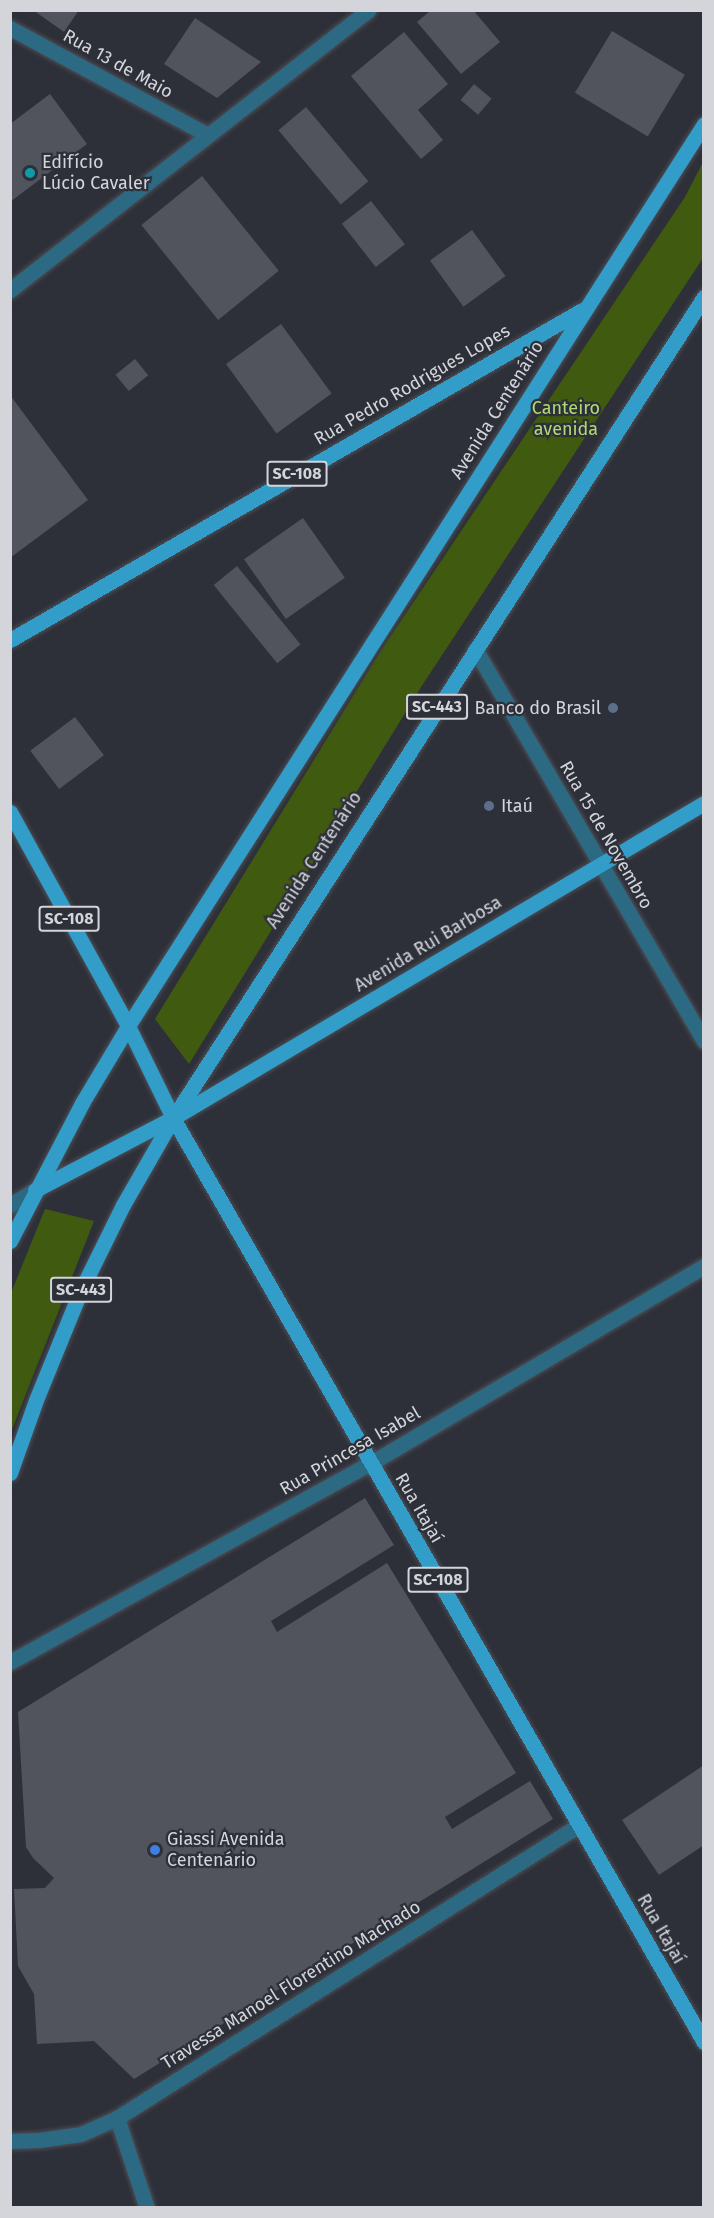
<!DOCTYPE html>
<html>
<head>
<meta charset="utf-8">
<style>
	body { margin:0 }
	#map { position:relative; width:714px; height:2218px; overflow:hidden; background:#2e3039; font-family:"Fira Sans",sans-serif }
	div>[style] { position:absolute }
	.green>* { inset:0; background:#405a10 }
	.building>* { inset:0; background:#51535d; transform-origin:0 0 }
	.roads { filter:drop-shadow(0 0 2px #4c4e56) drop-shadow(0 0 2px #4c4e56) }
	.minor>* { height:15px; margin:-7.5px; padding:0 7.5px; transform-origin:7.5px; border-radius:7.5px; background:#2c6983 }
	.major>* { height:15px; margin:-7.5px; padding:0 7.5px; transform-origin:7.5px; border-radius:7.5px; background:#319dc8 }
	.dots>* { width:16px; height:16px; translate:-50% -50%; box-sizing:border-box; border:3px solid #2e3039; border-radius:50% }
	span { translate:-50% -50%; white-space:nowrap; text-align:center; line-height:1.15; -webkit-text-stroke:4.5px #2e3039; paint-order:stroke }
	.shield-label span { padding:2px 4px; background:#2e3039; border:2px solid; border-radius:4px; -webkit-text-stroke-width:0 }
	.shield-label { font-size:16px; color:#d3d5db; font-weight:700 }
	.street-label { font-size:18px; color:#d3d5db }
	.poi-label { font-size:18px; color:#d3d5db }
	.left { translate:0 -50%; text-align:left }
	.right { translate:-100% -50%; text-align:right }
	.park-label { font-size:18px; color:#b0da75 }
	.frame { position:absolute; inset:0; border:12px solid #d3d5db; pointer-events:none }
</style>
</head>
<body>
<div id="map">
	<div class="green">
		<i style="clip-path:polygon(703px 162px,703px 258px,423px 684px,189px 1064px,155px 1019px,380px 652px,685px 197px)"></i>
		<i style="clip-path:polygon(45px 1209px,94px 1221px,11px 1432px,11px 1293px)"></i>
	</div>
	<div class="building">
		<i style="clip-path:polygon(33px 10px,79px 10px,64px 32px)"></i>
		<i style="clip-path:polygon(431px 10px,473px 10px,500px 42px,461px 74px,417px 22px)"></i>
		<i style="clip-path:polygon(195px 18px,261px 62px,217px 98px,164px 64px)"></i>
		<i style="left:612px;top:31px;width:85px;height:72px;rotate:31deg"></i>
		<i style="clip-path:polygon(404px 32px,448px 84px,418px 110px,443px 140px,421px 159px,351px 76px)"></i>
		<i style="left:474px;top:84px;width:23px;height:21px;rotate:40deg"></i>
		<i style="clip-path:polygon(50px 94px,87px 144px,10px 202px,10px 124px)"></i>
		<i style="left:306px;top:107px;width:97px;height:36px;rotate:50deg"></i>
		<i style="left:202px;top:176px;width:122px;height:78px;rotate:51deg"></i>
		<i style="left:371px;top:201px;width:55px;height:37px;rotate:52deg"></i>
		<i style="left:472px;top:230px;width:57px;height:52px;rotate:54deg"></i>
		<i style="left:281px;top:324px;width:86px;height:68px;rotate:54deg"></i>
		<i style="left:135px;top:359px;width:21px;height:25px;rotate:51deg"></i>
		<i style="clip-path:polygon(10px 395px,88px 500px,10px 558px)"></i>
		<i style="left:303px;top:518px;width:73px;height:72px;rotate:55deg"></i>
		<i style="left:237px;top:566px;width:101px;height:30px;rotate:51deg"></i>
		<i style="left:75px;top:717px;width:48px;height:56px;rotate:53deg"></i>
		<i style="clip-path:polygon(365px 1498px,394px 1545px,271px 1621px,277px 1632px,387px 1563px,516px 1773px,445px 1817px,452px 1829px,530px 1781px,553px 1819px,134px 2079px,94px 2041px,37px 2044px,34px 1994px,18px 1966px,14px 1889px,45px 1888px,54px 1878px,33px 1858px,26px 1847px,18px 1712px)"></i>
		<i style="clip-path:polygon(704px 1765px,704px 1845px,659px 1875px,622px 1820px)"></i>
	</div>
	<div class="roads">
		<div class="minor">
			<i style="left:10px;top:28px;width:225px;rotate:28.4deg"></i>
			<i style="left:10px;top:290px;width:455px;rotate:-38deg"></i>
			<i style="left:475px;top:649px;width:454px;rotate:59.7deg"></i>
			<i style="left:10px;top:1205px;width:29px;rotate:-31deg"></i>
			<i style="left:10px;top:1662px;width:412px;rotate:-28.9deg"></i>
			<i style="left:371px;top:1463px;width:387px;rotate:-30.6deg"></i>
			<i style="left:117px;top:2118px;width:95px;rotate:71.6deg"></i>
			<i style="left:10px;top:2141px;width:29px;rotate:-2deg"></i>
			<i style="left:39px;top:2140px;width:42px;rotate:-8.1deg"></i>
			<i style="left:81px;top:2134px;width:39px;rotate:-24deg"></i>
			<i style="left:117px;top:2118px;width:547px;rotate:-32.38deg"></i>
		</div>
		<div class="major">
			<i style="left:10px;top:640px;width:660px;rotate:-29.98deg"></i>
			<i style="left:10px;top:812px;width:244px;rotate:61.1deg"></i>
			<i style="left:128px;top:1026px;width:102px;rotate:63.9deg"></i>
			<i style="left:173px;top:1118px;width:1066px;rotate:60.12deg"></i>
			<i style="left:35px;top:1190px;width:156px;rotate:-27.6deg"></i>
			<i style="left:173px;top:1118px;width:617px;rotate:-30.68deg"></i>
			<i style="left:10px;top:1241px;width:156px;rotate:-62.4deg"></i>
			<i style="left:82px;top:1103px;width:90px;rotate:-59.1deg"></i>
			<i style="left:128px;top:1026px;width:1070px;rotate:-57.44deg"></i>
			<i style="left:10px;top:1473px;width:77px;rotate:-70.4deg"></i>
			<i style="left:36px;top:1400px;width:117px;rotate:-67.8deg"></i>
			<i style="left:80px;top:1292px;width:97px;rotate:-63.7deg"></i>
			<i style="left:123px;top:1205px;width:100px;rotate:-60.1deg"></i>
			<i style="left:173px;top:1118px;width:978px;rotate:-57.11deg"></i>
		</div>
	</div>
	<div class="dots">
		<i style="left:30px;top:173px;background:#0f9aa8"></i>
		<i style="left:613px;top:708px;background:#5c6f8a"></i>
		<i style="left:489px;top:806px;background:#5c6f8a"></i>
		<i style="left:155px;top:1850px;background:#3f7fe0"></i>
	</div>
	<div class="shield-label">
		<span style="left:297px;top:474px">SC-108</span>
		<span style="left:437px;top:707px">SC-443</span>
		<span style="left:69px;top:919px">SC-108</span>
		<span style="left:81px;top:1290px">SC-443</span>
		<span style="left:438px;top:1580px">SC-108</span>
	</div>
	<div class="street-label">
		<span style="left:118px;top:64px;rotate:29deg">Rua 13 de Maio</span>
		<span style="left:412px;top:385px;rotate:-30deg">Rua Pedro Rodrigues Lopes</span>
		<span style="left:497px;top:410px;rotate:-58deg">Avenida Centenário</span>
		<span style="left:606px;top:835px;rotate:60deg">Rua 15 de Novembro</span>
		<span style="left:314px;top:860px;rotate:-57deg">Avenida Centenário</span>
		<span style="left:428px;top:944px;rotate:-31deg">Avenida Rui Barbosa</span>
		<span style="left:350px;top:1451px;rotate:-30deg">Rua Princesa Isabel</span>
		<span style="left:419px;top:1508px;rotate:60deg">Rua Itajaí</span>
		<span style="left:661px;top:1929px;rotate:60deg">Rua Itajaí</span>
		<span style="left:291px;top:1985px;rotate:-32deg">Travessa Manoel Florentino Machado</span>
	</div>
	<div class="poi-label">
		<span class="left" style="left:42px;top:173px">Edifício<br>Lúcio Cavaler</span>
		<span class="right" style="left:601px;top:708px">Banco do Brasil</span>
		<span class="left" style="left:501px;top:806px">Itaú</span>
		<span class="left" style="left:167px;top:1850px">Giassi Avenida<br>Centenário</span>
	</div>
	<div class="park-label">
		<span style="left:566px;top:419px">Canteiro<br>avenida</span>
	</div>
	<div class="frame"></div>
</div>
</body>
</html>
